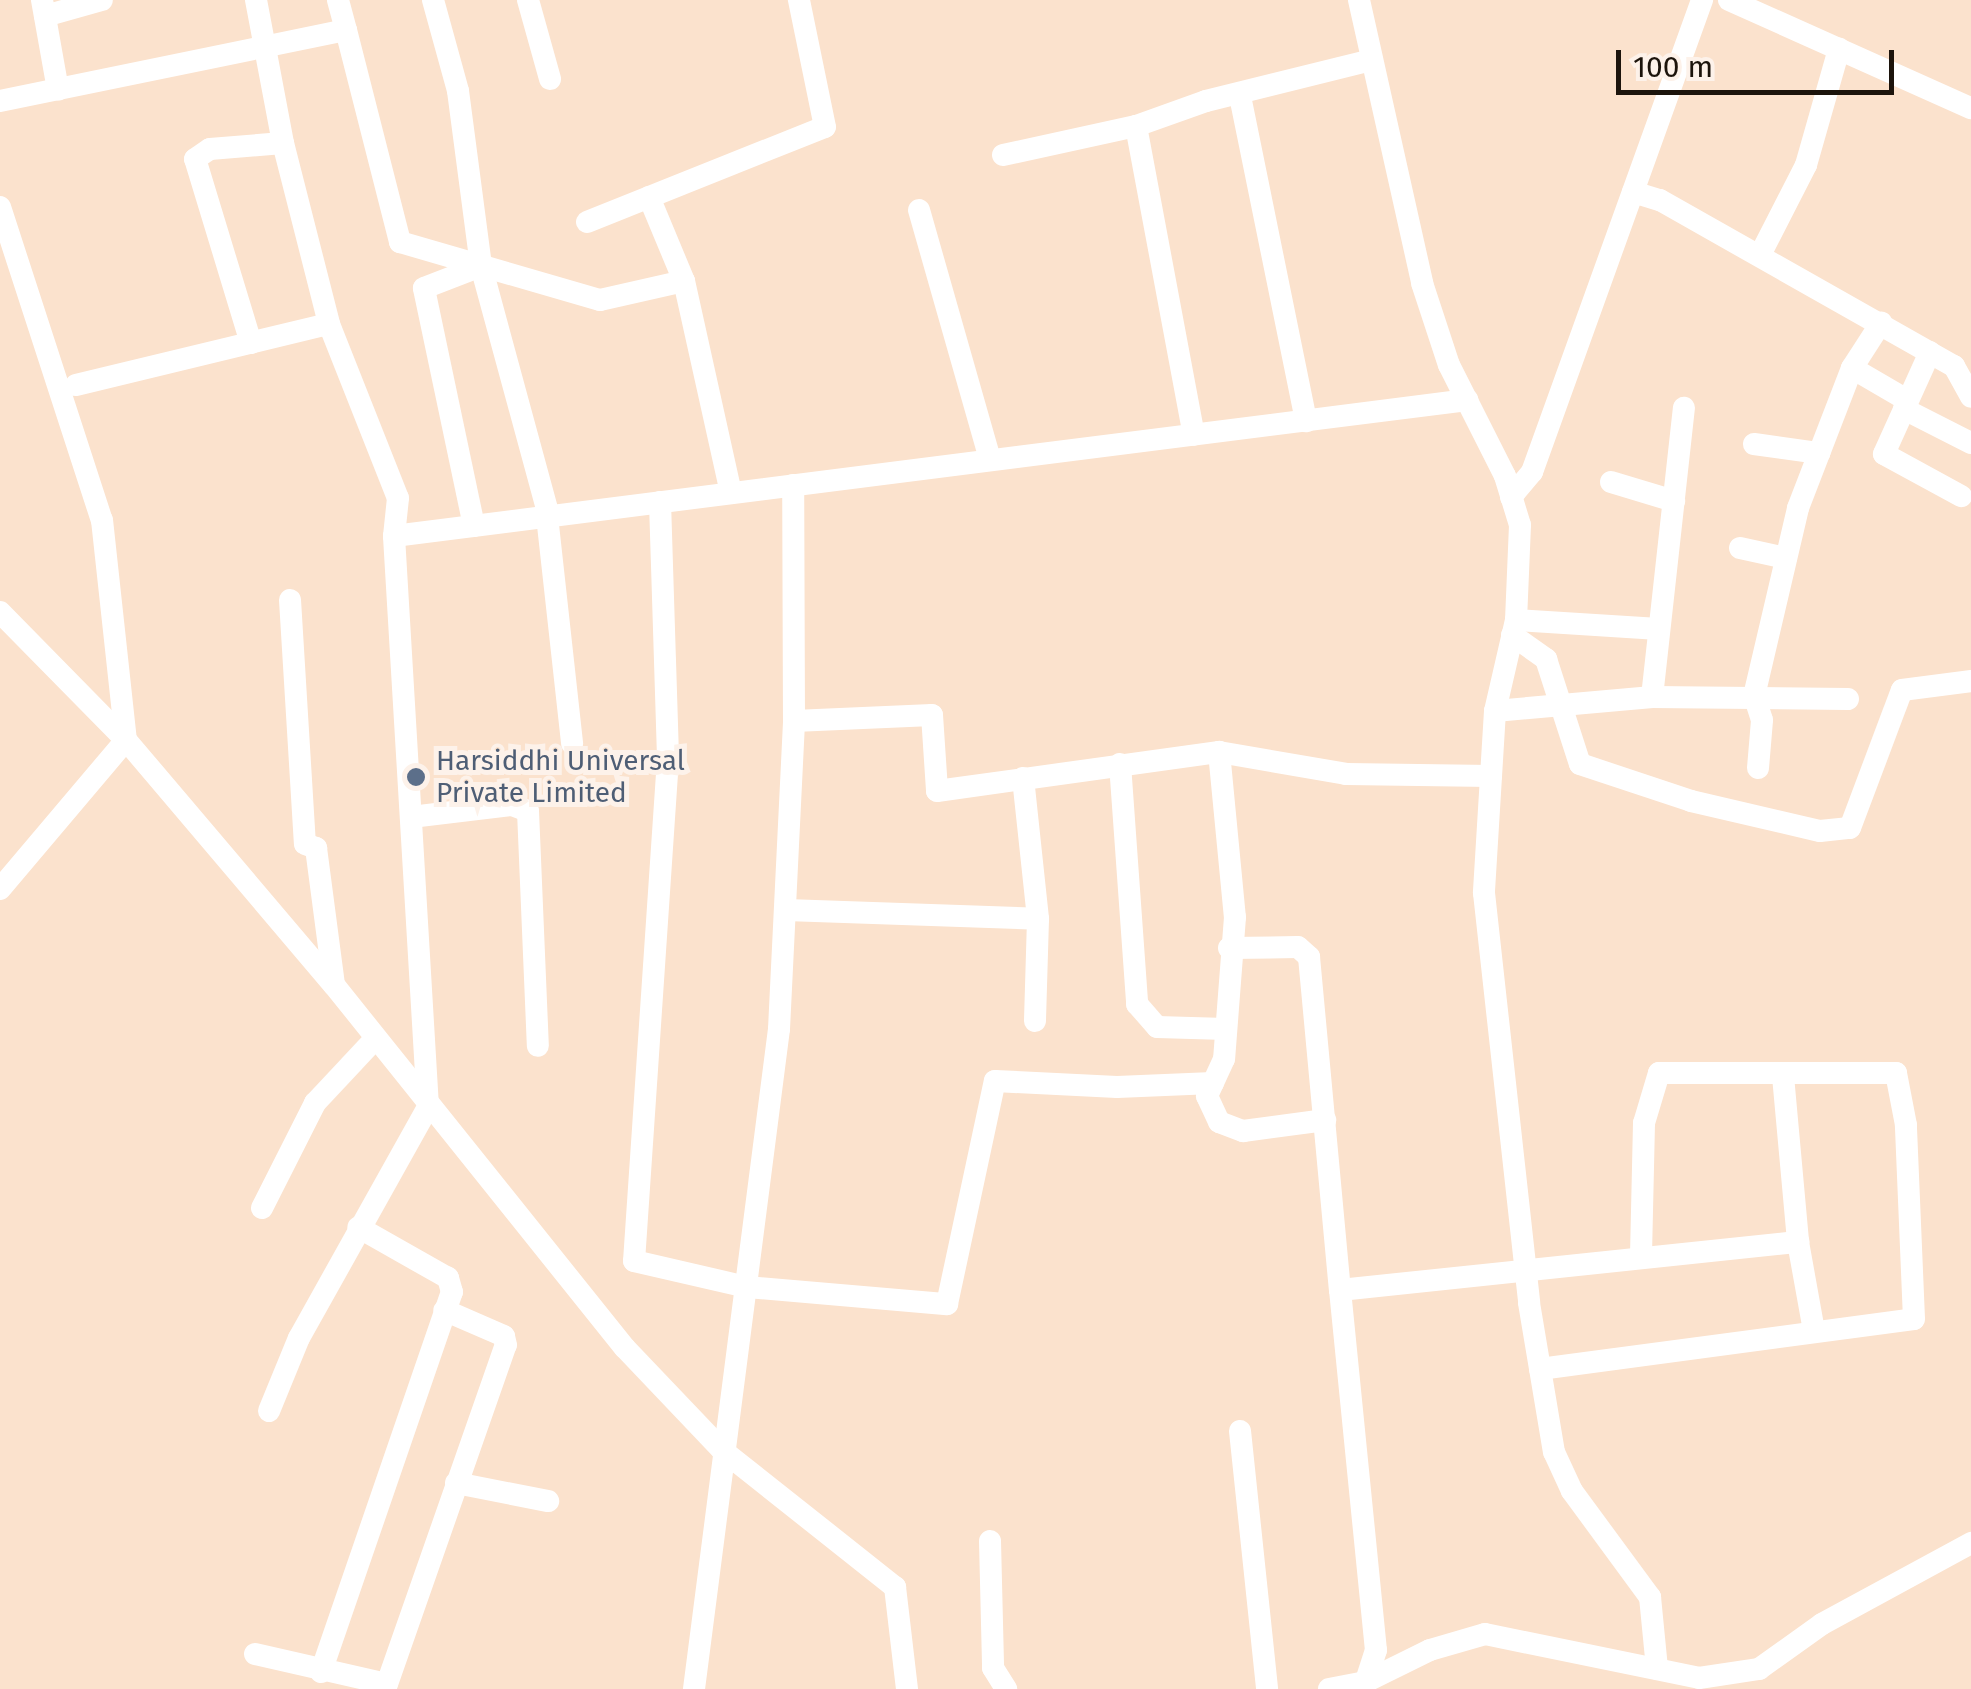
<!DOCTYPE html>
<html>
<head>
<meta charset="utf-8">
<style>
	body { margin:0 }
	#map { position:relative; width:1971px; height:1689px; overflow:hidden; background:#fbe2cd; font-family:"Fira Sans",sans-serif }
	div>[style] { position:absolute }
	.minor>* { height:22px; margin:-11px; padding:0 11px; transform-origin:11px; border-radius:11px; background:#fff }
	.dots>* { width:28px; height:28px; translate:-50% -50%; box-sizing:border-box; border:5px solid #fdf2ea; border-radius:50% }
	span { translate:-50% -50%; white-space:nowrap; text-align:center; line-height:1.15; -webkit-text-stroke:10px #fdf2ea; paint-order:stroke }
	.service-label { font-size:28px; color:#4e5e75 }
	.left { translate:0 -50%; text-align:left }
	.scale { position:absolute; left:1616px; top:50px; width:278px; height:45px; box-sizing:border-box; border:5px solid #1c140c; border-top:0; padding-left:12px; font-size:30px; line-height:35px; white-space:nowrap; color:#1c140c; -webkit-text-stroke:8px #fdf2ea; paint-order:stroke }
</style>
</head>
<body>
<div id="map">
	<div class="minor">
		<i style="left:42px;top:0;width:91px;rotate:79.9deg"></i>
		<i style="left:256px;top:0;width:146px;rotate:79.3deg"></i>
		<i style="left:283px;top:143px;width:187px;rotate:75.7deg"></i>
		<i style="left:329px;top:324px;width:187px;rotate:68.4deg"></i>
		<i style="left:398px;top:498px;width:38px;rotate:96deg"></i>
		<i style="left:433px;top:0;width:94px;rotate:74.6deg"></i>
		<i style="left:458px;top:91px;width:177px;rotate:82.5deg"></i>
		<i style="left:481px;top:266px;width:259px;rotate:74.8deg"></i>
		<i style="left:528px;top:0;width:82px;rotate:74.4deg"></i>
		<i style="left:1359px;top:0;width:290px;rotate:77.4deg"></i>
		<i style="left:1422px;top:283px;width:86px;rotate:71.8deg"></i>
		<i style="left:1449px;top:365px;width:124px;rotate:63.2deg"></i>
		<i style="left:1505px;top:476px;width:51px;rotate:73deg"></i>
		<i style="left:1520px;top:525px;width:95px;rotate:92.4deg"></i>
		<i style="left:1516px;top:620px;width:93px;rotate:103deg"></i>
		<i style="left:1495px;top:711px;width:182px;rotate:93.5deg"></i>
		<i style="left:1484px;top:893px;width:412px;rotate:83.7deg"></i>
		<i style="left:1529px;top:1303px;width:151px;rotate:80.5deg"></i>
		<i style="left:1554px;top:1452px;width:43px;rotate:65.2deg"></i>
		<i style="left:1572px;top:1491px;width:132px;rotate:53.7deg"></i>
		<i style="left:1650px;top:1597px;width:72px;rotate:84.4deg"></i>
		<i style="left:1729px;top:0;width:265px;rotate:24.1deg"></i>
		<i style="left:45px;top:16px;width:59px;rotate:-15.7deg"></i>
		<i style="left:346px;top:30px;width:219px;rotate:75.7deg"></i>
		<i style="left:400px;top:242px;width:208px;rotate:16.2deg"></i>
		<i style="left:600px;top:300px;width:86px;rotate:-12.7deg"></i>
		<i style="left:1240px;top:96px;width:332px;rotate:78.5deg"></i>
		<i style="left:0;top:101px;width:353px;rotate:-11.6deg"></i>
		<i style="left:346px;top:30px;width:31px;rotate:-105deg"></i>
		<i style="left:1136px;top:126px;width:314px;rotate:79.4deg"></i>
		<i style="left:1003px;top:155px;width:136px;rotate:-12.3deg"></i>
		<i style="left:1136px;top:126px;width:74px;rotate:-19.7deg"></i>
		<i style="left:1206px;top:101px;width:171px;rotate:-13.9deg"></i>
		<i style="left:1633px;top:192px;width:28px;rotate:17deg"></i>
		<i style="left:1660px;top:200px;width:338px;rotate:29.5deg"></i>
		<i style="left:1954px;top:366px;width:35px;rotate:61deg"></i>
		<i style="left:649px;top:197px;width:91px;rotate:67.4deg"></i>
		<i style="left:684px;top:281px;width:217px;rotate:77.5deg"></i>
		<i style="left:0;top:207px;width:329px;rotate:72deg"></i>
		<i style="left:102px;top:520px;width:221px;rotate:83.8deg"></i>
		<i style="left:126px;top:740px;width:195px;rotate:130.2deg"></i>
		<i style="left:919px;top:210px;width:260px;rotate:74.1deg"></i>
		<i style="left:587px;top:222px;width:256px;rotate:-21.8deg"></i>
		<i style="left:825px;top:127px;width:130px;rotate:-101.6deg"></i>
		<i style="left:1760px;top:255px;width:101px;rotate:-62.9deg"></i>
		<i style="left:1806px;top:165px;width:121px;rotate:-74.1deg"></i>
		<i style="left:251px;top:343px;width:192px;rotate:-106.9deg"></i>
		<i style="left:195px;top:159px;width:18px;rotate:-34deg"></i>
		<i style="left:210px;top:149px;width:73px;rotate:-4.7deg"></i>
		<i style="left:1930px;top:352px;width:112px;rotate:114.3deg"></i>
		<i style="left:1884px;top:454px;width:88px;rotate:28.6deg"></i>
		<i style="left:1852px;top:368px;width:64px;rotate:30.2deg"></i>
		<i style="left:76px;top:385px;width:260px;rotate:-13.6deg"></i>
		<i style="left:1904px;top:409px;width:75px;rotate:26.9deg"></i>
		<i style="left:1754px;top:444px;width:66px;rotate:7.9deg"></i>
		<i style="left:1611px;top:482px;width:66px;rotate:16.8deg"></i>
		<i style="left:1511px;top:497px;width:33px;rotate:-50deg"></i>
		<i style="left:1532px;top:472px;width:502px;rotate:-70.19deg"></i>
		<i style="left:660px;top:502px;width:257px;rotate:88.2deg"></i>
		<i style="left:668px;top:759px;width:503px;rotate:93.87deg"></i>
		<i style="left:634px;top:1261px;width:116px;rotate:13deg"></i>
		<i style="left:747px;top:1287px;width:201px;rotate:4.9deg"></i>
		<i style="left:947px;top:1304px;width:228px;rotate:-77.9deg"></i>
		<i style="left:995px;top:1081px;width:122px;rotate:2.8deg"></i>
		<i style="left:1117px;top:1087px;width:96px;rotate:-2.4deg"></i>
		<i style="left:547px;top:516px;width:229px;rotate:83.7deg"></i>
		<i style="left:474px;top:526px;width:243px;rotate:-101.9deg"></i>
		<i style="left:424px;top:288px;width:61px;rotate:-21.1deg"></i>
		<i style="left:1740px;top:548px;width:47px;rotate:12.3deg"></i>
		<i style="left:290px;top:600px;width:244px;rotate:86.5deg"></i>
		<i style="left:305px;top:844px;width:12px;rotate:20deg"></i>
		<i style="left:316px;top:848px;width:138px;rotate:82.5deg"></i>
		<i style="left:0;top:612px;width:180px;rotate:45.5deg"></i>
		<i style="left:126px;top:740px;width:321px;rotate:49.7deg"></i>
		<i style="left:334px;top:985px;width:465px;rotate:51.3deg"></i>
		<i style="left:625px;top:1348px;width:141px;rotate:46.4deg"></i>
		<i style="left:722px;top:1450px;width:221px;rotate:38.4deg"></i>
		<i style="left:895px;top:1587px;width:103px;rotate:83.3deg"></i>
		<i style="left:1516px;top:620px;width:143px;rotate:3.6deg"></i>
		<i style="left:1512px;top:635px;width:42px;rotate:35.2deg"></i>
		<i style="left:1546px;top:659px;width:110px;rotate:72.1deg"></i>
		<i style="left:1580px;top:764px;width:117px;rotate:18.4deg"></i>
		<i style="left:1691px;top:801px;width:132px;rotate:13.1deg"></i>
		<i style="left:1820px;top:831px;width:30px;rotate:-6deg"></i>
		<i style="left:1850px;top:828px;width:147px;rotate:-69.4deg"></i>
		<i style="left:1902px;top:690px;width:70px;rotate:-7.4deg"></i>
		<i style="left:1652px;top:697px;width:196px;rotate:0.6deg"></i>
		<i style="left:1495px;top:711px;width:158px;rotate:-5.1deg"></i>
		<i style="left:1652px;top:697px;width:291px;rotate:-83.7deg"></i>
		<i style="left:794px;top:721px;width:138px;rotate:-2.5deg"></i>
		<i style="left:932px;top:715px;width:76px;rotate:86.2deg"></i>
		<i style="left:937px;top:791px;width:285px;rotate:-7.9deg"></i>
		<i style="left:1219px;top:752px;width:129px;rotate:9.8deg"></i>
		<i style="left:1346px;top:774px;width:145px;rotate:0.8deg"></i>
		<i style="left:1219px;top:752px;width:166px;rotate:84.5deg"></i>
		<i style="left:1235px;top:917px;width:142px;rotate:94.4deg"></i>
		<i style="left:1224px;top:1059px;width:41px;rotate:114.7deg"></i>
		<i style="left:1207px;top:1096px;width:29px;rotate:65deg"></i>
		<i style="left:1219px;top:1122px;width:26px;rotate:21deg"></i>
		<i style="left:1243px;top:1131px;width:83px;rotate:-7.6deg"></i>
		<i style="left:1120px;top:764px;width:241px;rotate:85.9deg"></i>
		<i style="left:1137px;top:1004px;width:30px;rotate:49deg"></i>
		<i style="left:1157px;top:1027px;width:69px;rotate:1.7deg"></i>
		<i style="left:1758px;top:768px;width:48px;rotate:-85.2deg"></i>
		<i style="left:1762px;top:720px;width:25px;rotate:-108deg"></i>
		<i style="left:1754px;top:696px;width:193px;rotate:-76.8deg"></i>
		<i style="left:1798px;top:508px;width:150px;rotate:-68.9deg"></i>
		<i style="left:1852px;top:368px;width:54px;rotate:-57.2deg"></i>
		<i style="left:1023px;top:778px;width:142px;rotate:83.9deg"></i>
		<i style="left:1038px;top:919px;width:102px;rotate:91.7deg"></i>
		<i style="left:411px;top:817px;width:102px;rotate:-6.8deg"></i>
		<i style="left:512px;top:805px;width:17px;rotate:21deg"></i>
		<i style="left:528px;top:811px;width:235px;rotate:87.6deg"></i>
		<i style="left:786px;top:910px;width:252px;rotate:2deg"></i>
		<i style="left:1229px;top:948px;width:69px;rotate:-0.8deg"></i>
		<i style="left:1298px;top:947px;width:15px;rotate:42deg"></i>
		<i style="left:1309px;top:957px;width:334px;rotate:84.7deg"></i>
		<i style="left:1340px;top:1290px;width:461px;rotate:-6deg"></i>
		<i style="left:1783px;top:1076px;width:167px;rotate:84.8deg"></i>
		<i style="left:1798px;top:1242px;width:90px;rotate:79.8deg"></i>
		<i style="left:262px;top:1208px;width:118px;rotate:-63.2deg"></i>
		<i style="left:315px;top:1103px;width:85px;rotate:-46.9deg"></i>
		<i style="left:1340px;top:1290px;width:362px;rotate:84.3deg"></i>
		<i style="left:1376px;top:1650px;width:40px;rotate:108deg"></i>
		<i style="left:1540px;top:1369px;width:377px;rotate:-7.6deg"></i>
		<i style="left:1914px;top:1319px;width:194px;rotate:-92.4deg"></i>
		<i style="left:1906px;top:1125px;width:53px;rotate:-100.9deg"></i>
		<i style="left:1896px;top:1073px;width:237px;rotate:180deg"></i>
		<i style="left:1659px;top:1073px;width:52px;rotate:106.7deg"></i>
		<i style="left:1644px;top:1123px;width:133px;rotate:91.3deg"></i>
		<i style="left:269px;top:1411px;width:79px;rotate:-67.7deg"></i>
		<i style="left:299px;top:1338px;width:265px;rotate:-60.8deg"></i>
		<i style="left:428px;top:1107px;width:572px;rotate:-93.41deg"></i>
		<i style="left:394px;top:536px;width:1082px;rotate:-7.22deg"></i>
		<i style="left:1240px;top:1431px;width:259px;rotate:84deg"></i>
		<i style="left:456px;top:1483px;width:94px;rotate:11.1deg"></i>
		<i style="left:990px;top:1541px;width:127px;rotate:88.6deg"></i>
		<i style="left:993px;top:1668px;width:25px;rotate:58deg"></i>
		<i style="left:255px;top:1654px;width:135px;rotate:12.8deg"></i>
		<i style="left:387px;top:1684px;width:359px;rotate:-70.7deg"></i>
		<i style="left:506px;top:1345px;width:9px;rotate:-103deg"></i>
		<i style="left:504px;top:1336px;width:65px;rotate:-156.6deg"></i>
		<i style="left:321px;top:1672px;width:402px;rotate:-71deg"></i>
		<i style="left:452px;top:1292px;width:15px;rotate:-106deg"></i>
		<i style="left:448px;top:1278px;width:103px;rotate:-150.5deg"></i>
		<i style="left:694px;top:1689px;width:665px;rotate:-82.66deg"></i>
		<i style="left:779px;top:1029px;width:308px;rotate:-87.2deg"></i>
		<i style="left:794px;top:721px;width:236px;rotate:-90.2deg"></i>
		<i style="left:1329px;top:1689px;width:37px;rotate:-11deg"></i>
		<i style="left:1365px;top:1682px;width:72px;rotate:-26.2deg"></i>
		<i style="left:1430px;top:1650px;width:57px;rotate:-16.2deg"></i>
		<i style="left:1485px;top:1634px;width:218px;rotate:11.6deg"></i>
		<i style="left:1699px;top:1678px;width:61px;rotate:-8.5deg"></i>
		<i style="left:1759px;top:1669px;width:77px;rotate:-35.5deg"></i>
		<i style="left:1822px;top:1624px;width:170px;rotate:-28.5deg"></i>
	</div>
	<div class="dots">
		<i style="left:416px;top:777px;background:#5c6f8a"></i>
	</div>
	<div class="service-label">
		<span class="left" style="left:436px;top:777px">Harsiddhi Universal<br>Private Limited</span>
	</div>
	<div class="scale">100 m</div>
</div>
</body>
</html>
